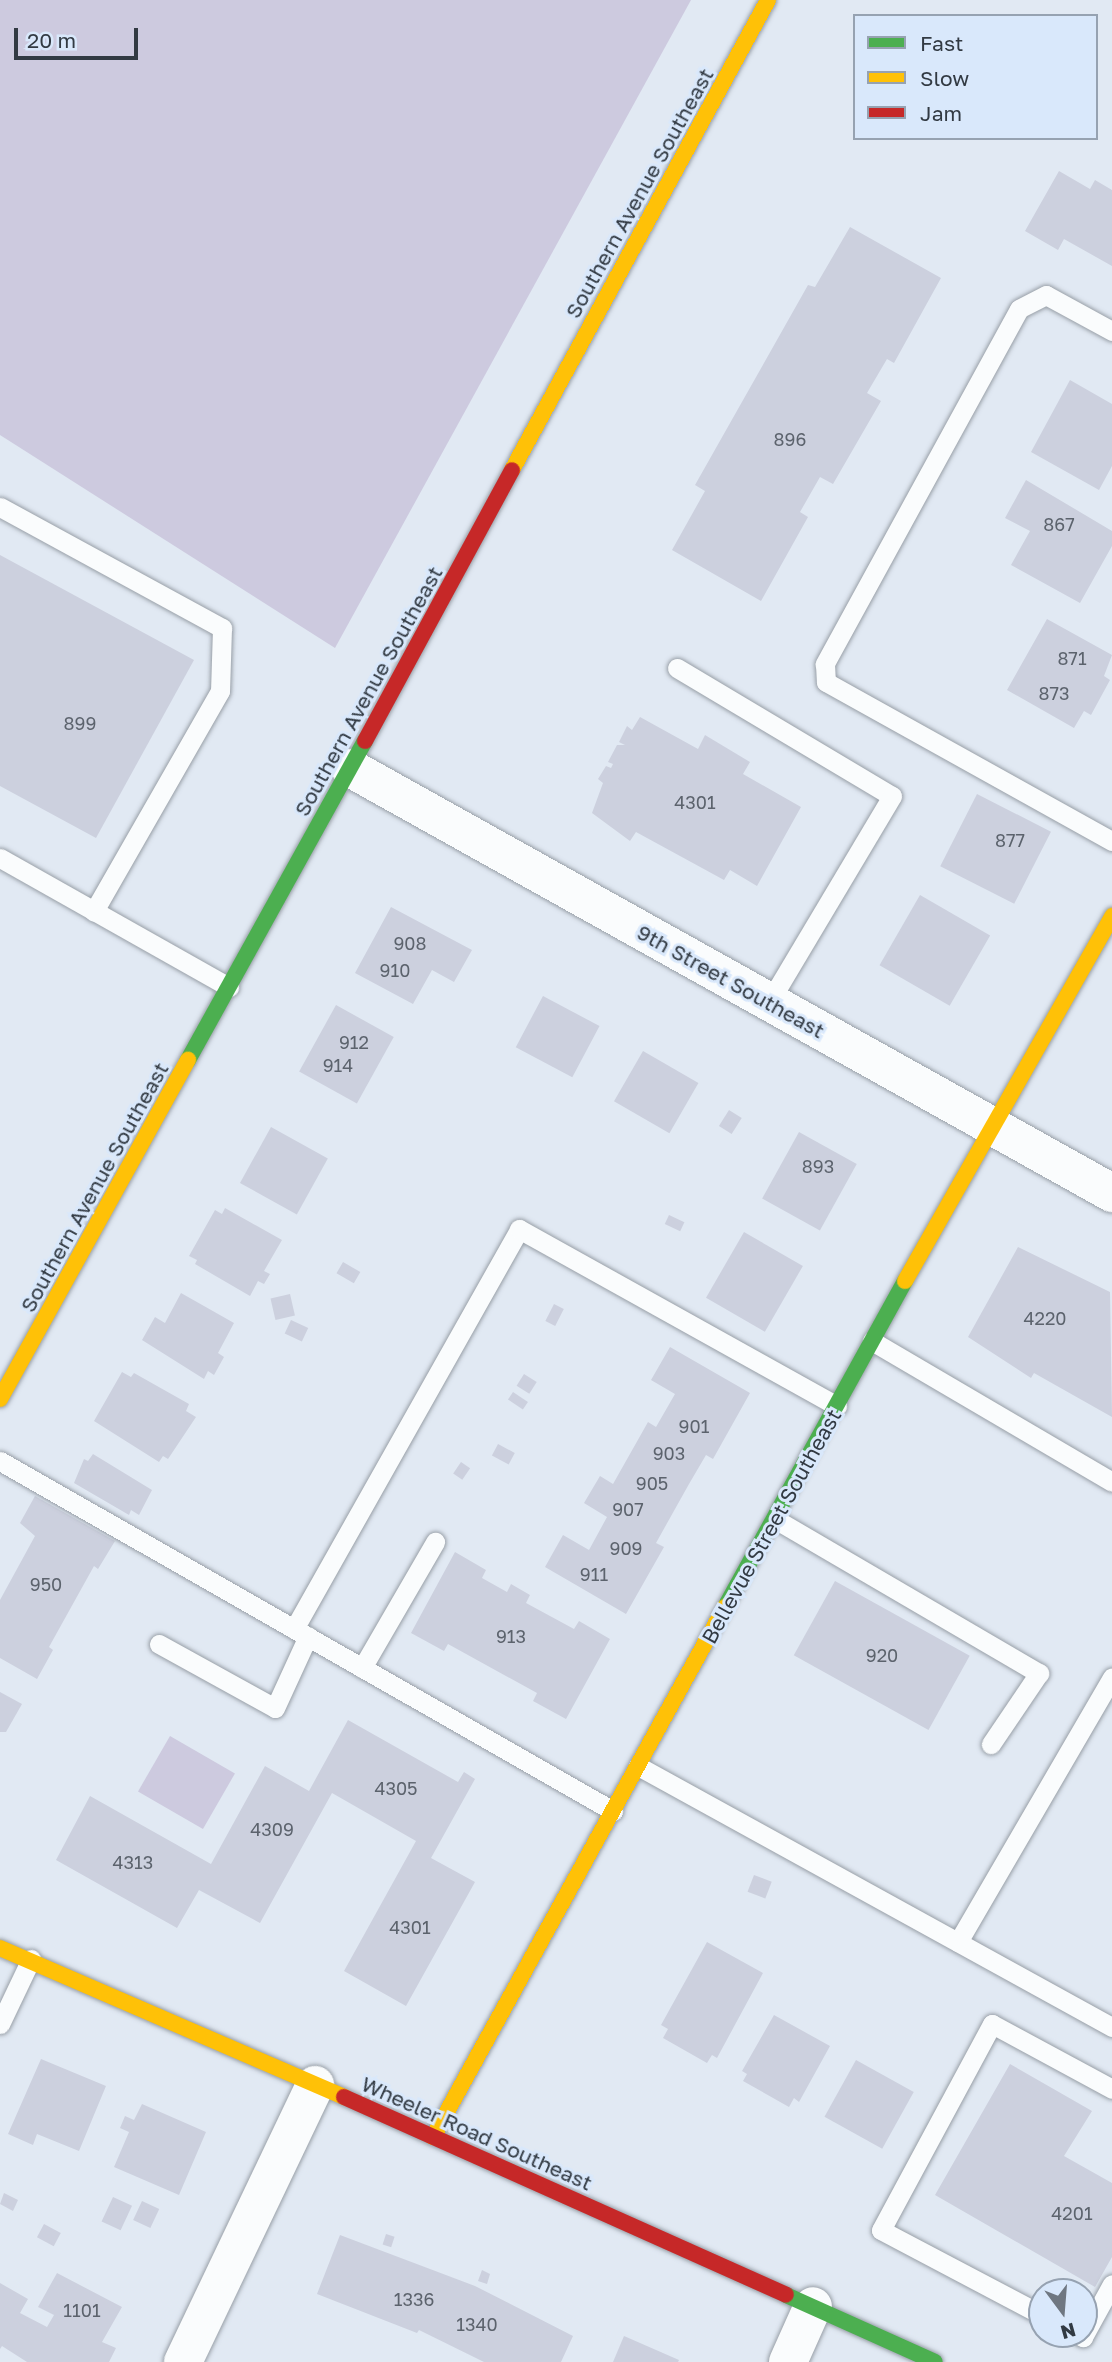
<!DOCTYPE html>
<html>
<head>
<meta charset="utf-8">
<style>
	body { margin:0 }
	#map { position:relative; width:1112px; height:2362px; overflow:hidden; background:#e1e9f3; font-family:"Golos Text",sans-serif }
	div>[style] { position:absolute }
	.green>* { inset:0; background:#cdcadf; transform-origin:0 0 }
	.building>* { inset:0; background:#ccd0de; transform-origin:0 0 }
	.roads { filter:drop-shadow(0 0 2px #989fa7) drop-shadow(0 0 2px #989fa7) }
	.lane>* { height:19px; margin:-9.5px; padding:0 9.5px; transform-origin:9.5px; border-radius:9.5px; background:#fafcfd }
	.street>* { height:38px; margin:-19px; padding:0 19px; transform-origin:19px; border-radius:19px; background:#fafcfd }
	.fast>* { height:16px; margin:-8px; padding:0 8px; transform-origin:8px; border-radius:8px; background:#4caf50 }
	.slow>* { height:16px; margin:-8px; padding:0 8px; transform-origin:8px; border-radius:8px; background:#ffc107 }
	.jam>* { height:16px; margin:-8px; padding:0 8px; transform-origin:8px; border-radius:8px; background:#c62828 }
	span { translate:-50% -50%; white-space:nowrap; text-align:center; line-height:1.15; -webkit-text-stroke:6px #d9e8fb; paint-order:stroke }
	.number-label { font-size:18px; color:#5c636d }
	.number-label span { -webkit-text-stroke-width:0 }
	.street-label { font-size:21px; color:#323a43 }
	.legend { position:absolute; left:853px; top:14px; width:245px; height:126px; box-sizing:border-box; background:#d9e8fb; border:2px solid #96a2b1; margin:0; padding:9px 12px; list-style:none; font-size:21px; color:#323a43 }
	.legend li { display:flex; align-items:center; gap:14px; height:35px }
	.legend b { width:35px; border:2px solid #96a2b1 }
	.north { position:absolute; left:1028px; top:2278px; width:70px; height:70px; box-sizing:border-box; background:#d9e8fb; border:2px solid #96a2b1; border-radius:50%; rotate:164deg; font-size:19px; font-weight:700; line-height:28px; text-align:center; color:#323a43 }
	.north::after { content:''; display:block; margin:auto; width:24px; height:32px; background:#6f7781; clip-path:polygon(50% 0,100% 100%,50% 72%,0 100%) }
	.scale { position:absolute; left:14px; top:28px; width:124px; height:32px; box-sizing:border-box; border:4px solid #323a43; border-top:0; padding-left:9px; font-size:21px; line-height:24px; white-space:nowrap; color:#323a43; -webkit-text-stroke:5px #d9e8fb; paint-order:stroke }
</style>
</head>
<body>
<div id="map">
	<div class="green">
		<i style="clip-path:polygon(0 0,691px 0,335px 648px,0 435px)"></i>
		<i style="left:170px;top:1736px;width:75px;height:64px;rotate:30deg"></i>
	</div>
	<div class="building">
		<i style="clip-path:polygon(1059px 171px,1090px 189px,1095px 180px,1112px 190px,1112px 266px,1064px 239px,1058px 250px,1025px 231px)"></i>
		<i style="clip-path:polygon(850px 227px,941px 278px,894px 363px,887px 359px,867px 393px,881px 401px,833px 484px,820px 477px,800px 512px,808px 517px,761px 601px,672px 550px,705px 491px,695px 485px,808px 285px,815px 287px)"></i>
		<i style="clip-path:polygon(1070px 380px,1112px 404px,1112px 466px,1099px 490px,1031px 452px)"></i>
		<i style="clip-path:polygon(1026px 480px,1112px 531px,1112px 546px,1080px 603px,1011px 565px,1030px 531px,1005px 518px)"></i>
		<i style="clip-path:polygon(0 555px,194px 660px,96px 838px,0 786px)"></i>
		<i style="clip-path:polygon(1047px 619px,1112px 655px,1104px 676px,1110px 680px,1091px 715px,1084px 711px,1074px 728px,1007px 690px)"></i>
		<i style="clip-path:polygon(640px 717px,698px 749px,705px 735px,750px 762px,743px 774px,801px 807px,757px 886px,730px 870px,724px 880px,636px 832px,630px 841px,592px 813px,603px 783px,598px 779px,606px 766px,611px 768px,613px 764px,608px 762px,617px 745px,625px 745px,619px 742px,627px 726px,632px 730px)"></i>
		<i style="left:977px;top:794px;width:83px;height:81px;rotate:27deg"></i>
		<i style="left:920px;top:895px;width:81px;height:81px;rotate:30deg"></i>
		<i style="clip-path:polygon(391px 907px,472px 950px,454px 982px,432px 970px,413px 1004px,355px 973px)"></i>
		<i style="left:543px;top:996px;width:64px;height:58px;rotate:28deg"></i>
		<i style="left:336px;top:1005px;width:66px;height:76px;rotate:29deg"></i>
		<i style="left:643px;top:1051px;width:64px;height:58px;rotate:30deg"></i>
		<i style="left:729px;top:1110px;width:15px;height:19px;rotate:32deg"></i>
		<i style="left:271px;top:1127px;width:65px;height:64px;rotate:29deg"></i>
		<i style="left:799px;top:1132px;width:66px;height:76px;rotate:29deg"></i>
		<i style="clip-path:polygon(225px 1208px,282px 1240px,264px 1271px,270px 1274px,264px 1284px,258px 1281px,250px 1296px,195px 1264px,197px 1260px,189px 1256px,215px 1210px,222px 1214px)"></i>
		<i style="left:669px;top:1215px;width:17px;height:10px;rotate:25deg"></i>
		<i style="left:744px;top:1232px;width:68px;height:76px;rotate:30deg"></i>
		<i style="clip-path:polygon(1018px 1247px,1110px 1292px,1112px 1417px,1034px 1373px,1031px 1378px,968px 1337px)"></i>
		<i style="left:343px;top:1262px;width:20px;height:13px;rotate:30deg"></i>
		<i style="clip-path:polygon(181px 1293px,234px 1323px,218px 1353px,224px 1357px,214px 1375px,208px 1371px,204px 1379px,142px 1340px,155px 1317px,165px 1323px)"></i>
		<i style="left:290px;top:1294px;width:22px;height:20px;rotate:77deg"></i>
		<i style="left:554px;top:1304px;width:11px;height:19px;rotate:27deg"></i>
		<i style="left:291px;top:1320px;width:19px;height:15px;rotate:25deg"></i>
		<i style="clip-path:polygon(670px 1347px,750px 1393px,713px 1459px,706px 1455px,689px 1484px,656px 1543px,664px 1547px,626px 1614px,545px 1567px,563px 1535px,589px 1550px,607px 1517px,584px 1503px,600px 1476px,613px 1484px,648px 1422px,656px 1427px,675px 1394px,651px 1380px)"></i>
		<i style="clip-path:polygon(122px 1372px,131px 1377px,134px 1373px,189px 1404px,186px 1411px,196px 1417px,168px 1459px,163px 1456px,159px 1462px,94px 1421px)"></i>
		<i style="left:524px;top:1374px;width:15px;height:14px;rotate:32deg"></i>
		<i style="left:513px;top:1392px;width:18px;height:9px;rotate:34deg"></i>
		<i style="left:498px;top:1444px;width:19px;height:13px;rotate:28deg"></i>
		<i style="clip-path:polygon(93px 1454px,152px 1490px,139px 1515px,131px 1510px,129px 1515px,74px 1483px,84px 1459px,88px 1461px)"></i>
		<i style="left:461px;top:1462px;width:11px;height:14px;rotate:34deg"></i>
		<i style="clip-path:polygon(35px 1496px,115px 1541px,98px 1569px,94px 1566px,49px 1647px,53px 1650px,37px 1679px,0 1658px,0 1600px,35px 1536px,20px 1523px)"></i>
		<i style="clip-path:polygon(455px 1552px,486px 1570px,482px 1578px,507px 1592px,511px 1584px,530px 1595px,526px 1603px,574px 1629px,579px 1621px,610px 1639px,566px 1719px,533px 1701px,537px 1693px,448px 1644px,444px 1651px,411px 1633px)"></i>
		<i style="left:835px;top:1581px;width:154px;height:85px;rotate:29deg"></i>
		<i style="clip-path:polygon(0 1692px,22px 1704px,6px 1732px,0 1732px)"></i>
		<i style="clip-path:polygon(348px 1720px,458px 1782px,464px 1772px,475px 1779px,431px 1858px,475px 1882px,406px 2006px,344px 1971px,416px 1841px,332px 1793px,260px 1923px,199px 1890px,177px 1928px,56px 1860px,90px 1796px,211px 1864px,265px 1766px,309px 1791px)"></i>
		<i style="left:754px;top:1875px;width:19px;height:18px;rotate:21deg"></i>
		<i style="clip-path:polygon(707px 1942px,763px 1973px,717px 2058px,712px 2055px,707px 2063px,663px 2038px,668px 2029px,661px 2025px)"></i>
		<i style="clip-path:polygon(774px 2015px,830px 2046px,799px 2102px,794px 2098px,789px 2107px,743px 2081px,747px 2074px,742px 2071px)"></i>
		<i style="clip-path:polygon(41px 2059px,106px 2086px,79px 2151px,37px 2134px,33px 2145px,8px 2134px)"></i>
		<i style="left:856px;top:2060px;width:66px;height:65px;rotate:29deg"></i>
		<i style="clip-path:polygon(1010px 2064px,1092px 2111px,1064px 2156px,1112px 2183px,1112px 2257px,1095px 2287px,935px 2195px)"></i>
		<i style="clip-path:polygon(142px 2104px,206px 2132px,179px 2195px,114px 2167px,129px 2132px,120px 2128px,125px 2116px,134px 2120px)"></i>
		<i style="clip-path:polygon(4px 2193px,18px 2200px,13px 2211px,0 2204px)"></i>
		<i style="left:113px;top:2197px;width:21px;height:27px;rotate:25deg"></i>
		<i style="left:142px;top:2201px;width:19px;height:21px;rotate:25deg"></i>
		<i style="left:44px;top:2224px;width:19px;height:15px;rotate:28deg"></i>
		<i style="left:386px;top:2234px;width:9px;height:11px;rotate:18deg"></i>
		<i style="clip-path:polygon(340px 2235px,475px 2286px,573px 2336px,561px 2362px,484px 2362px,419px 2330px,417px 2333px,317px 2294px)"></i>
		<i style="clip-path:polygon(482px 2270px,490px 2274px,487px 2284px,478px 2281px)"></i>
		<i style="clip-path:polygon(57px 2273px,122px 2307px,102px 2342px,116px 2348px,109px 2362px,27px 2362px,2px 2346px,0 2349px,0 2283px,28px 2299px,20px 2313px,47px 2327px,54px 2315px,38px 2307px)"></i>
		<i style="clip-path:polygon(624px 2336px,679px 2360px,678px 2362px,613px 2362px)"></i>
	</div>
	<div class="roads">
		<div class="lane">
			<i style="left:1112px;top:331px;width:75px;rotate:-151.4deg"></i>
			<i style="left:1046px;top:295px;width:30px;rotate:153deg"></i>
			<i style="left:1019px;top:309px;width:405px;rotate:118.7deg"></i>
			<i style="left:825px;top:664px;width:18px;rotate:87deg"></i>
			<i style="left:826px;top:682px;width:327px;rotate:29.1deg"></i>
			<i style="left:0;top:507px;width:253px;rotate:28.6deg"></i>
			<i style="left:222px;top:628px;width:63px;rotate:91.8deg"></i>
			<i style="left:220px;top:691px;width:254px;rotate:119.8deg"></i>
			<i style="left:677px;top:668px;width:250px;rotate:30.8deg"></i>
			<i style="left:892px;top:796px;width:240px;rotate:120.8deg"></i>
			<i style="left:0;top:858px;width:263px;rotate:29.4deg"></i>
			<i style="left:872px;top:1341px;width:278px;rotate:30.4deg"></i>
			<i style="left:0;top:1461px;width:706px;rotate:29.72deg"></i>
			<i style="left:775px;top:1519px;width:306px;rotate:30.3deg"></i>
			<i style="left:1039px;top:1673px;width:86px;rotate:124.1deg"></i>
			<i style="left:294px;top:1629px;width:459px;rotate:-60.6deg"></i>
			<i style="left:519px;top:1229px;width:364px;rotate:29.1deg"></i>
			<i style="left:159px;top:1644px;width:132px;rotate:28.9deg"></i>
			<i style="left:275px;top:1708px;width:79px;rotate:-65.4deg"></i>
			<i style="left:362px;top:1668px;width:146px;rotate:-59.9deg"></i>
			<i style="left:638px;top:1766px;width:541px;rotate:28.84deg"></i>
			<i style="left:958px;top:1942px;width:306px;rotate:-59.8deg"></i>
			<i style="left:0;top:2024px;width:72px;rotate:-64.5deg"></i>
			<i style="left:1042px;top:2315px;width:182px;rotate:-152.2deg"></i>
			<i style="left:881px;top:2230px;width:234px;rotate:-61.7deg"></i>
			<i style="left:992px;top:2024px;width:136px;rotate:28.4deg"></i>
			<i style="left:1077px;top:2334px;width:7px;rotate:27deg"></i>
			<i style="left:1083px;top:2337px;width:60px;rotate:-61.3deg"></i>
		</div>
		<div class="street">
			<i style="left:350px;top:768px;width:873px;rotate:29.15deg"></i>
			<i style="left:183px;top:2362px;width:307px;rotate:-64.5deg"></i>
			<i style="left:788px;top:2362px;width:61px;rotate:-65.9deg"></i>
		</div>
		<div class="fast">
			<i style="left:188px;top:1060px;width:365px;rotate:-61deg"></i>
			<i style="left:725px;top:1607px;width:372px;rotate:-61.1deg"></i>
			<i style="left:786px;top:2295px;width:163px;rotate:24.2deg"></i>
		</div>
		<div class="slow">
			<i style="left:512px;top:470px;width:535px;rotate:-61.42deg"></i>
			<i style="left:905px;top:1281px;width:420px;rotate:-60.4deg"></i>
			<i style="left:0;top:1399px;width:388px;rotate:-61deg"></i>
			<i style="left:0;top:1948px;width:375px;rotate:23.4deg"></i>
			<i style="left:433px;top:2137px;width:605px;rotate:-61.15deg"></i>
		</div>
		<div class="jam">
			<i style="left:365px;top:741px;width:308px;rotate:-61.5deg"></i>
			<i style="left:344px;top:2097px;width:484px;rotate:24.1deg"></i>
		</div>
	</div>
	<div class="number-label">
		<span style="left:790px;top:439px">896</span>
		<span style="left:1059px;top:524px">867</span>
		<span style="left:1072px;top:658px">871</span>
		<span style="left:1054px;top:693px">873</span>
		<span style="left:80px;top:723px">899</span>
		<span style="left:695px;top:802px">4301</span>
		<span style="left:1010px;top:840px">877</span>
		<span style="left:410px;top:943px">908</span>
		<span style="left:395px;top:970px">910</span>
		<span style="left:354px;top:1042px">912</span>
		<span style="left:338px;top:1065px">914</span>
		<span style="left:818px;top:1166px">893</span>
		<span style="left:1045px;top:1318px">4220</span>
		<span style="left:694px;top:1426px">901</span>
		<span style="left:669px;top:1453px">903</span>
		<span style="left:652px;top:1483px">905</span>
		<span style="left:628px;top:1509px">907</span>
		<span style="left:626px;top:1548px">909</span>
		<span style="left:594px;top:1574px">911</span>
		<span style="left:46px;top:1584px">950</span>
		<span style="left:511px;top:1636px">913</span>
		<span style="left:882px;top:1655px">920</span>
		<span style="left:396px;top:1788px">4305</span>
		<span style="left:272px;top:1829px">4309</span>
		<span style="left:133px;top:1862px">4313</span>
		<span style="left:410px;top:1927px">4301</span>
		<span style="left:1072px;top:2213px">4201</span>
		<span style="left:414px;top:2299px">1336</span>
		<span style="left:82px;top:2310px">1101</span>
		<span style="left:477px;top:2324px">1340</span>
	</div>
	<div class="street-label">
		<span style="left:639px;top:193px;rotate:-61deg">Southern Avenue Southeast</span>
		<span style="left:368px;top:691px;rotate:-61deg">Southern Avenue Southeast</span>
		<span style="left:731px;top:981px;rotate:29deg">9th Street Southeast</span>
		<span style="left:94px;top:1187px;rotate:-61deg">Southern Avenue Southeast</span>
		<span style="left:771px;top:1526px;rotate:-61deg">Bellevue Street Southeast</span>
		<span style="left:477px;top:2133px;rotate:24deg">Wheeler Road Southeast</span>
	</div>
	<ul class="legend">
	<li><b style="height:9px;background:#4caf50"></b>Fast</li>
	<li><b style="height:9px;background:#ffc107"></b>Slow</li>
	<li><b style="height:9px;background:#c62828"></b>Jam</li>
	</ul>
	<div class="north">N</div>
	<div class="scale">20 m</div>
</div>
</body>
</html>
